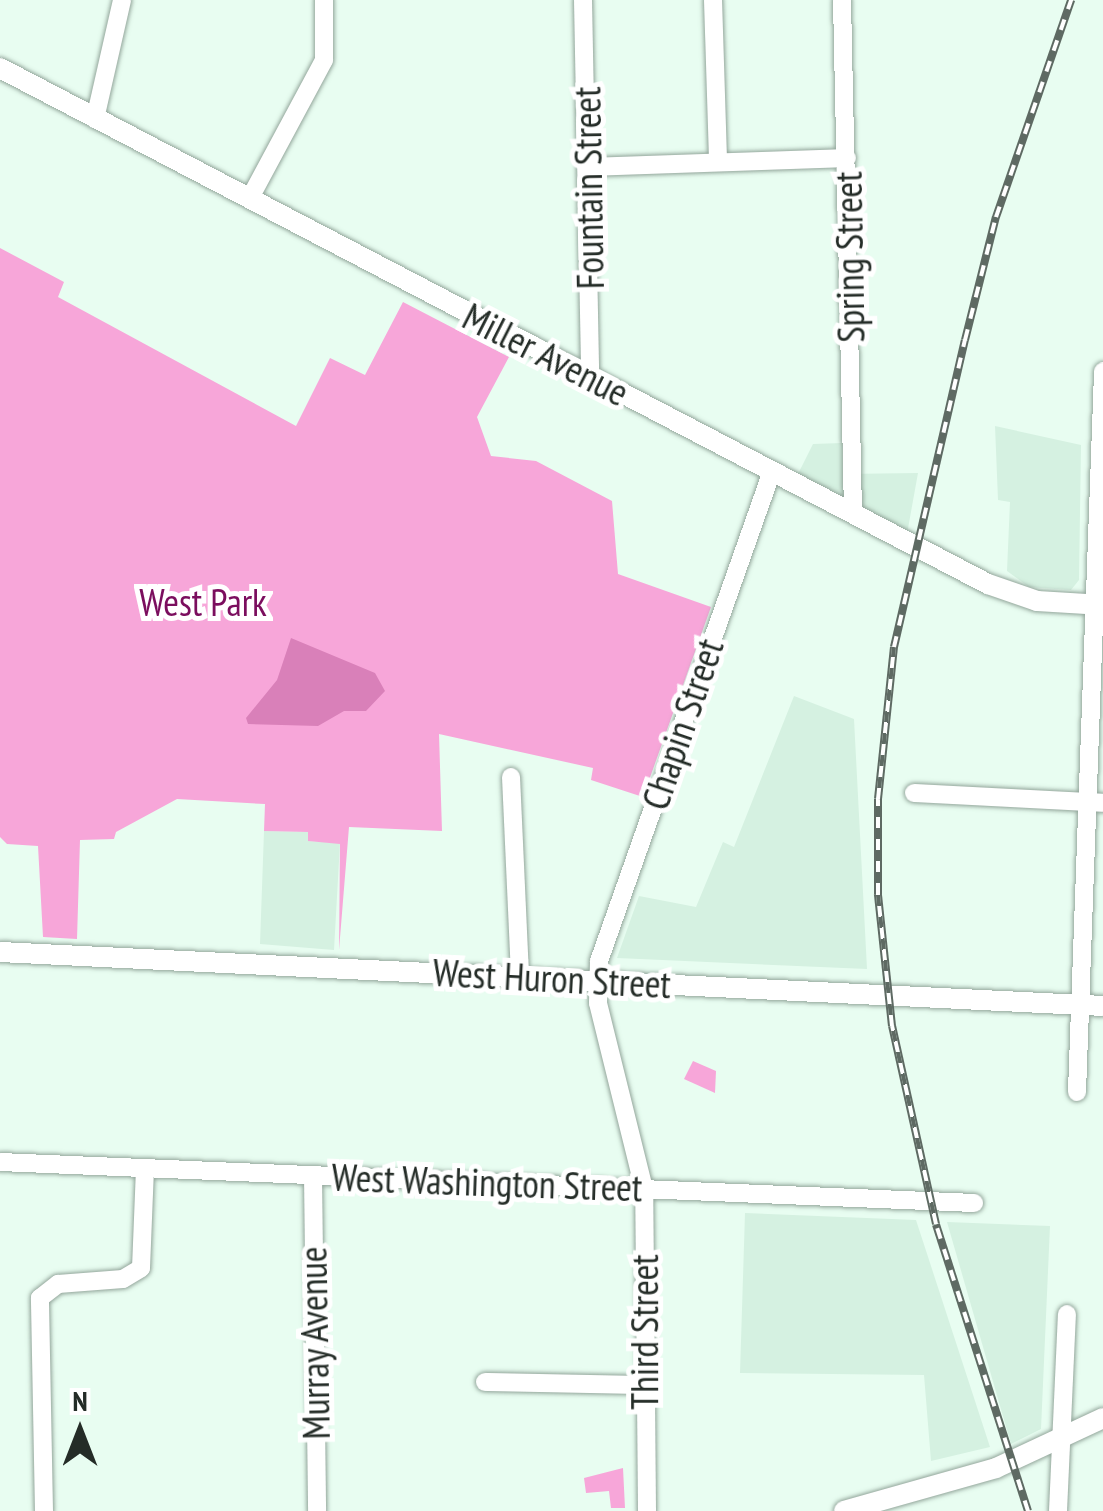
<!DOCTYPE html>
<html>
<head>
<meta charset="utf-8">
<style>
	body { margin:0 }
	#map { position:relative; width:1103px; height:1511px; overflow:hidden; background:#e8fdf1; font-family:"PT Sans Narrow",sans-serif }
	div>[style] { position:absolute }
	.built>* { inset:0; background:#d5f1e1 }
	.green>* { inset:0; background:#f7a6d9 }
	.water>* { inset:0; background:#d980b9 }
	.roads { filter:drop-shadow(0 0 2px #93a69b) drop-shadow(0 0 2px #93a69b) }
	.minor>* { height:18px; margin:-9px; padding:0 9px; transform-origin:9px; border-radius:9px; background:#fff }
	.major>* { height:20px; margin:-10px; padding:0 10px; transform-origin:10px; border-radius:10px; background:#fff }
	.rail>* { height:8px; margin-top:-4px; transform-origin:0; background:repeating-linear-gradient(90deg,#fff 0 11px,#5e6a63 0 22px); box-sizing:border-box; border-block:2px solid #5e6a63 }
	span { translate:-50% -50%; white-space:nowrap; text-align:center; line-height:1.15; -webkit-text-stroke:10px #fff; paint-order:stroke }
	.street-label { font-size:38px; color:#242c27 }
	.park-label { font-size:38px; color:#7b0e5e }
	.north { position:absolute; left:30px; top:1381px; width:100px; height:100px; -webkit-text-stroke:8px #fff; paint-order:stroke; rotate:0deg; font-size:28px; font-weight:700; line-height:40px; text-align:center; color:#242c27 }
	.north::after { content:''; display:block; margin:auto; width:35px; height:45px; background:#242c27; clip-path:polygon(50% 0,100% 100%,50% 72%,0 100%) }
</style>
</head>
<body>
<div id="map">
	<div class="built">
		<i style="clip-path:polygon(995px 426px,1081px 445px,1079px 580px,1071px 590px,1029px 587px,1007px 571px,1010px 502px,998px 500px)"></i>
		<i style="clip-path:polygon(842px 443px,843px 474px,918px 473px,907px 534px,797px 476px,813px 444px)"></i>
		<i style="clip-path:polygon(794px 696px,854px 719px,867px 969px,617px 958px,639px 896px,696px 907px,723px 842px,734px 847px)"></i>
		<i style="clip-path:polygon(264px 831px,309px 832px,308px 841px,340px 843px,334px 950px,260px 944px)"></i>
		<i style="clip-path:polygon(745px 1213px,916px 1220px,990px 1447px,931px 1461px,924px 1375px,740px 1373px)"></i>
		<i style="clip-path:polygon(947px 1222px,1050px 1226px,1041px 1429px,1011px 1444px)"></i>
	</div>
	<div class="green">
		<i style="clip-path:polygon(0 248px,64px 282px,58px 297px,296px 426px,330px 358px,365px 375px,403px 302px,509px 357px,477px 417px,491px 456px,536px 461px,612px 501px,618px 574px,711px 607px,643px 797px,591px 780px,593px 768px,439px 734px,442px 831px,349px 827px,339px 950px,340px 844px,308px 841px,308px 832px,264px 831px,265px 804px,177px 799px,116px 832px,114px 839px,80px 840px,77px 939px,43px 937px,38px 846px,7px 844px,0 837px)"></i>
		<i style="clip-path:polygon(693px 1061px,716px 1071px,715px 1093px,684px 1079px)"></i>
		<i style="clip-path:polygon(623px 1468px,625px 1508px,611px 1508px,609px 1491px,586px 1493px,584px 1478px)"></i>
	</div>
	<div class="water">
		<i style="clip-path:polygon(291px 638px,375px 673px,385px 691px,366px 711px,344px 711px,318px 726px,248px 724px,246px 718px,277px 680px)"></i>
	</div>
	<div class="roads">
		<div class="minor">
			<i style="left:583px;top:0;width:375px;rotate:88.9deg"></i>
			<i style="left:713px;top:0;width:162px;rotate:88.2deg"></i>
			<i style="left:842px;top:0;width:513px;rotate:88.77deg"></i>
			<i style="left:95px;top:119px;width:122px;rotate:-77.2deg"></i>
			<i style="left:590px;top:167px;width:257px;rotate:-2deg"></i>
			<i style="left:250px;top:198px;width:157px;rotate:-61.8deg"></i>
			<i style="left:324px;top:60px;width:60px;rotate:-90deg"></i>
			<i style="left:511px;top:777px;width:198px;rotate:87.4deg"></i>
			<i style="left:914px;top:793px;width:189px;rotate:3deg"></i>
			<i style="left:1077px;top:1092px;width:721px;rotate:-87.93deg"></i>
			<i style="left:0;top:1162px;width:975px;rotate:2.41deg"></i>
			<i style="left:313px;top:1175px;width:336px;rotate:89.3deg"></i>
			<i style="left:485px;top:1382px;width:159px;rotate:1.1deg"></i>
			<i style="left:44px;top:1511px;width:213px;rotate:-91.1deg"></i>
			<i style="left:40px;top:1298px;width:23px;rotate:-38deg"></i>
			<i style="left:58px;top:1284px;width:65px;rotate:-4.4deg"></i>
			<i style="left:123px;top:1279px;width:21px;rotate:-31deg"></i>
			<i style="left:141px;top:1268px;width:100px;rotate:-87.7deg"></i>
			<i style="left:647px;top:1511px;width:322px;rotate:-90.5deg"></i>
			<i style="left:644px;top:1189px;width:192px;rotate:-103.9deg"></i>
			<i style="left:598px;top:1003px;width:42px;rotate:-88.6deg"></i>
			<i style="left:599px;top:961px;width:520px;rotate:-70.55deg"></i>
			<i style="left:1058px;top:1511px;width:197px;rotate:-87.4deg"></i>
		</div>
		<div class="major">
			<i style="left:0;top:68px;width:1115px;rotate:27.58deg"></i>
			<i style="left:988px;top:584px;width:52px;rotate:19.1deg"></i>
			<i style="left:1037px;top:601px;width:66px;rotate:3.5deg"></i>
			<i style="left:0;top:952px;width:1104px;rotate:2.8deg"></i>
			<i style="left:844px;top:1511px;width:158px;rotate:-15.8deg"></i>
			<i style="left:996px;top:1468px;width:118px;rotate:-25deg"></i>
		</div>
	</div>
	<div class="rail">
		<i style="left:1028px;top:1511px;width:301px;rotate:-107.8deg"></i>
		<i style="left:936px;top:1224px;width:203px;rotate:-102.5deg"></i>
		<i style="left:892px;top:1026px;width:133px;rotate:-96.1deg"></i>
		<i style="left:878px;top:894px;width:95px;rotate:-90deg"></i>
		<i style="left:878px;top:799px;width:153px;rotate:-84deg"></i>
		<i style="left:894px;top:647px;width:315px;rotate:-77deg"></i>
		<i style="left:965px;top:340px;width:127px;rotate:-75.9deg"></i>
		<i style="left:996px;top:217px;width:230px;rotate:-70.9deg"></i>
	</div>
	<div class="street-label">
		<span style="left:588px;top:188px;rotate:-91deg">Fountain Street</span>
		<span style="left:849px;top:257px;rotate:-91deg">Spring Street</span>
		<span style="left:546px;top:354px;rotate:27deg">Miller Avenue</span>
		<span style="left:682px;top:724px;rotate:-71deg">Chapin Street</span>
		<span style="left:552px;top:978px;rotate:3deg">West Huron Street</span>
		<span style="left:487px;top:1182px;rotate:2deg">West Washington Street</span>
		<span style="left:644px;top:1332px;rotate:-90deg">Third Street</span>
		<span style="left:314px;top:1343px;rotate:-91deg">Murray Avenue</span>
	</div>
	<div class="park-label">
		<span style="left:203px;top:602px">West Park</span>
	</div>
	<div class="north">N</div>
</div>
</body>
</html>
